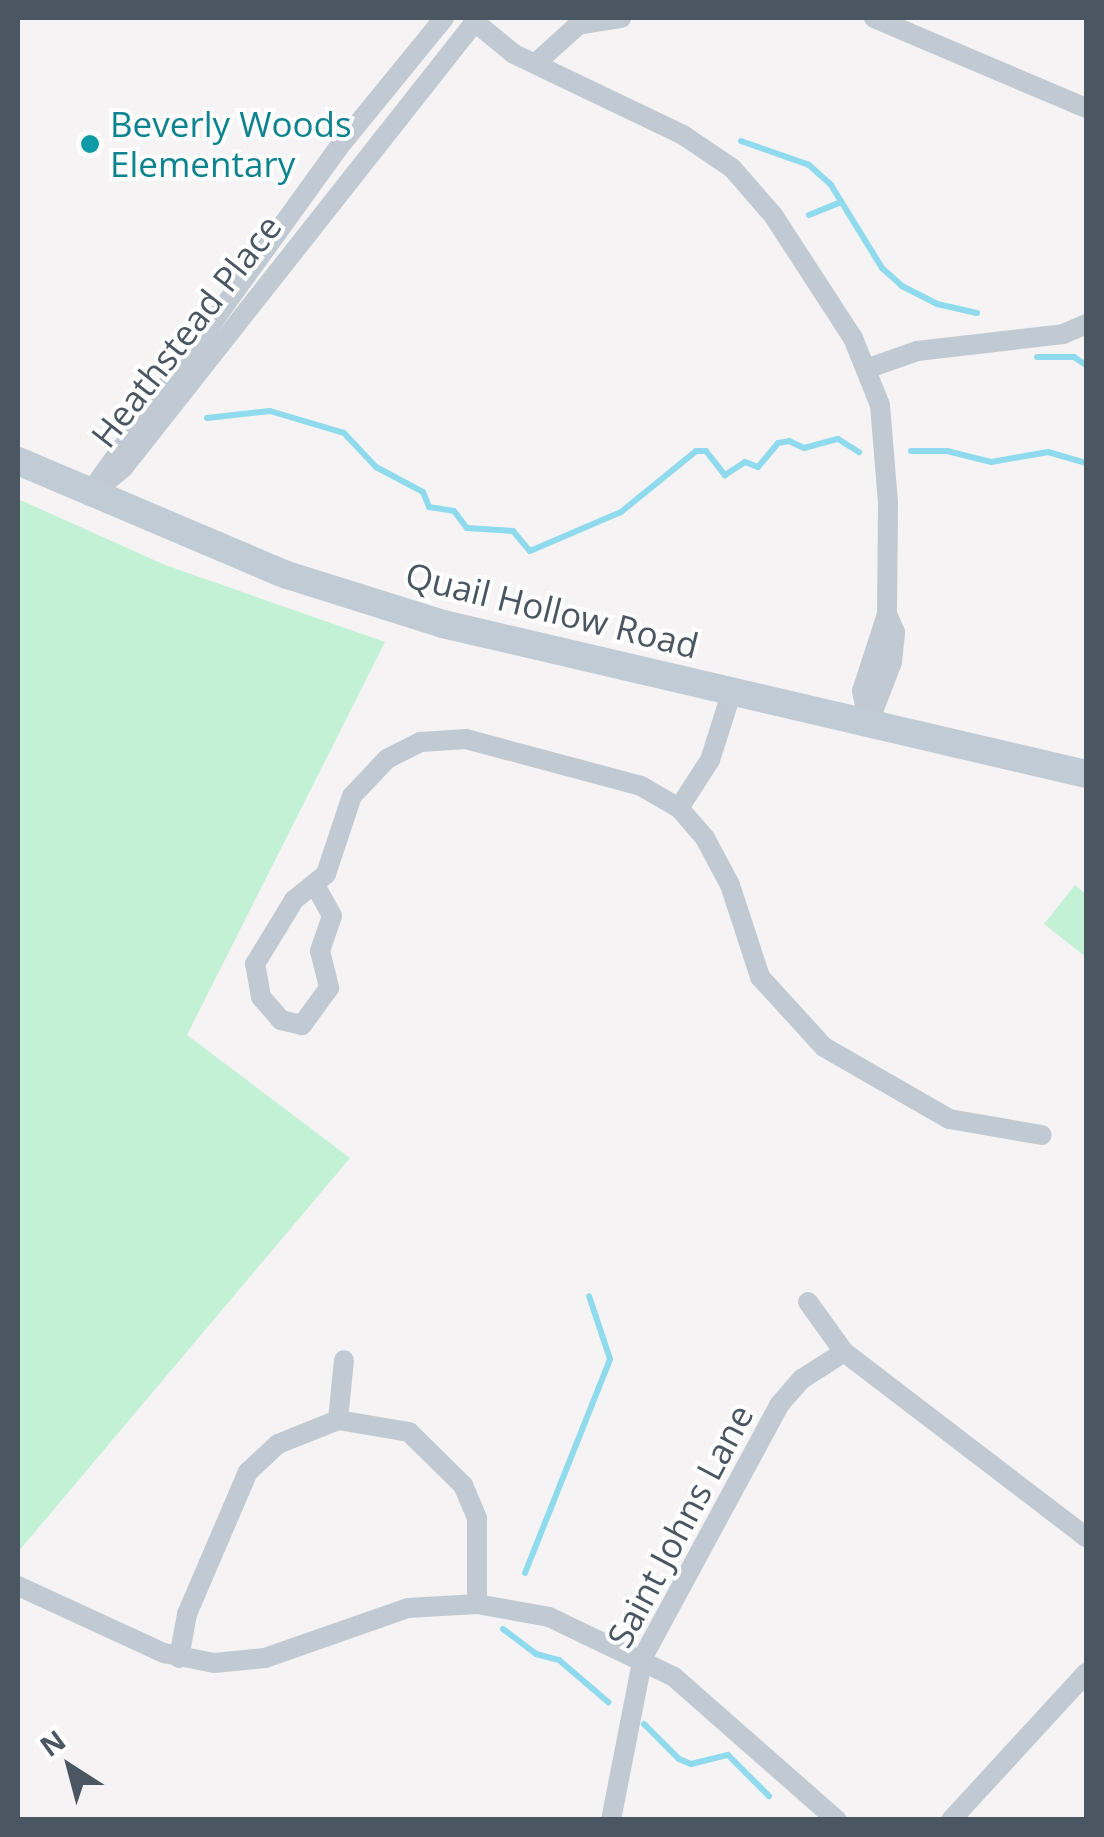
<!DOCTYPE html>
<html>
<head>
<meta charset="utf-8">
<style>
	body { margin:0 }
	#map { position:relative; width:1104px; height:1837px; overflow:hidden; background:#f5f3f3; font-family:"Open Sans",sans-serif }
	div>[style] { position:absolute }
	.green>* { inset:0; background:#c3f1d5 }
	.stream>* { height:6px; margin:-3px; padding:0 3px; transform-origin:3px; border-radius:3px; background:#90daee }
	.street>* { height:20px; margin:-10px; padding:0 10px; transform-origin:10px; border-radius:10px; background:#c1cad2 }
	.secondary>* { height:28px; margin:-14px; padding:0 14px; transform-origin:14px; border-radius:14px; background:#c1cbd6 }
	.dots>* { width:28px; height:28px; translate:-50% -50%; box-sizing:border-box; border:5px solid #fff; border-radius:50% }
	span { translate:-50% -50%; white-space:nowrap; text-align:center; line-height:1.15; -webkit-text-stroke:8px #fff; paint-order:stroke }
	.culture-label { font-size:35px; color:#0d838f }
	.left { translate:0 -50%; text-align:left }
	.street-label { font-size:35px; color:#4a5661 }
	.frame { position:absolute; inset:0; border:20px solid #4a5661; pointer-events:none }
	.north { position:absolute; left:20px; top:1717px; width:100px; height:100px; -webkit-text-stroke:8px #fff; paint-order:stroke; rotate:324deg; font-size:28px; font-weight:700; line-height:40px; text-align:center; color:#4a5661 }
	.north::after { content:''; display:block; margin:auto; width:35px; height:45px; background:#4a5661; clip-path:polygon(50% 0,100% 100%,50% 72%,0 100%) }
</style>
</head>
<body>
<div id="map">
	<div class="green">
		<i style="clip-path:polygon(18px 499px,165px 565px,385px 642px,187px 1035px,350px 1158px,18px 1552px)"></i>
		<i style="clip-path:polygon(1075px 885px,1086px 894px,1086px 957px,1044px 924px)"></i>
	</div>
	<div class="stream">
		<i style="left:741px;top:141px;width:72px;rotate:19.4deg"></i>
		<i style="left:809px;top:165px;width:30px;rotate:42deg"></i>
		<i style="left:831px;top:185px;width:97px;rotate:58.4deg"></i>
		<i style="left:882px;top:268px;width:27px;rotate:42deg"></i>
		<i style="left:902px;top:286px;width:39px;rotate:27deg"></i>
		<i style="left:937px;top:304px;width:41px;rotate:12.7deg"></i>
		<i style="left:809px;top:215px;width:35px;rotate:-22deg"></i>
		<i style="left:1037px;top:357px;width:37px"></i>
		<i style="left:1074px;top:357px;width:14px;rotate:34deg"></i>
		<i style="left:207px;top:418px;width:63px;rotate:-6.3deg"></i>
		<i style="left:270px;top:411px;width:77px;rotate:16.6deg"></i>
		<i style="left:344px;top:433px;width:47px;rotate:46.7deg"></i>
		<i style="left:376px;top:467px;width:53px;rotate:28deg"></i>
		<i style="left:423px;top:492px;width:16px;rotate:68deg"></i>
		<i style="left:429px;top:507px;width:25px;rotate:9deg"></i>
		<i style="left:454px;top:511px;width:21px;rotate:53deg"></i>
		<i style="left:467px;top:528px;width:46px;rotate:3.7deg"></i>
		<i style="left:513px;top:531px;width:26px;rotate:50deg"></i>
		<i style="left:530px;top:551px;width:99px;rotate:-23.2deg"></i>
		<i style="left:621px;top:512px;width:97px;rotate:-39.1deg"></i>
		<i style="left:696px;top:451px;width:10px"></i>
		<i style="left:706px;top:451px;width:31px;rotate:52deg"></i>
		<i style="left:725px;top:475px;width:24px;rotate:-33deg"></i>
		<i style="left:745px;top:462px;width:14px;rotate:21deg"></i>
		<i style="left:758px;top:467px;width:31px;rotate:-50deg"></i>
		<i style="left:778px;top:443px;width:11px;rotate:-10deg"></i>
		<i style="left:789px;top:441px;width:17px;rotate:25deg"></i>
		<i style="left:804px;top:448px;width:35px;rotate:-15deg"></i>
		<i style="left:838px;top:439px;width:25px;rotate:32deg"></i>
		<i style="left:911px;top:451px;width:36px"></i>
		<i style="left:947px;top:451px;width:45px;rotate:14deg"></i>
		<i style="left:991px;top:462px;width:58px;rotate:-10deg"></i>
		<i style="left:1048px;top:452px;width:40px;rotate:16deg"></i>
		<i style="left:525px;top:1573px;width:230px;rotate:-68.3deg"></i>
		<i style="left:610px;top:1359px;width:66px;rotate:-108.4deg"></i>
		<i style="left:503px;top:1629px;width:41px;rotate:37.1deg"></i>
		<i style="left:536px;top:1654px;width:24px;rotate:15deg"></i>
		<i style="left:559px;top:1660px;width:65px;rotate:40.6deg"></i>
		<i style="left:644px;top:1724px;width:49px;rotate:45deg"></i>
		<i style="left:679px;top:1759px;width:13px;rotate:23deg"></i>
		<i style="left:691px;top:1764px;width:38px;rotate:-14deg"></i>
		<i style="left:728px;top:1755px;width:58px;rotate:45deg"></i>
	</div>
	<div class="street">
		<i style="left:874px;top:18px;width:230px;rotate:23deg"></i>
		<i style="left:475px;top:22px;width:50px;rotate:39.4deg"></i>
		<i style="left:514px;top:54px;width:187px;rotate:25.6deg"></i>
		<i style="left:683px;top:135px;width:59px;rotate:34deg"></i>
		<i style="left:732px;top:168px;width:62px;rotate:48.9deg"></i>
		<i style="left:773px;top:215px;width:147px;rotate:57deg"></i>
		<i style="left:853px;top:338px;width:72px;rotate:68.1deg"></i>
		<i style="left:880px;top:405px;width:98px;rotate:85.3deg"></i>
		<i style="left:888px;top:503px;width:111px;rotate:90.5deg"></i>
		<i style="left:887px;top:614px;width:81px;rotate:108deg"></i>
		<i style="left:862px;top:691px;width:33px;rotate:78deg"></i>
		<i style="left:536px;top:63px;width:57px;rotate:-42.1deg"></i>
		<i style="left:578px;top:25px;width:44px;rotate:-9.2deg"></i>
		<i style="left:869px;top:368px;width:51px;rotate:-19.5deg"></i>
		<i style="left:917px;top:351px;width:147px;rotate:-6.6deg"></i>
		<i style="left:1063px;top:334px;width:25px;rotate:-23deg"></i>
		<i style="left:93px;top:488px;width:427px;rotate:-54.2deg"></i>
		<i style="left:343px;top:142px;width:160px;rotate:-50.8deg"></i>
		<i style="left:89px;top:496px;width:44px;rotate:-39.5deg"></i>
		<i style="left:123px;top:468px;width:573px;rotate:-51.73deg"></i>
		<i style="left:869px;top:722px;width:64px;rotate:-69deg"></i>
		<i style="left:892px;top:662px;width:30px;rotate:-84deg"></i>
		<i style="left:895px;top:632px;width:20px;rotate:-114deg"></i>
		<i style="left:679px;top:808px;width:57px;rotate:-57.1deg"></i>
		<i style="left:710px;top:760px;width:69px;rotate:-72.3deg"></i>
		<i style="left:315px;top:885px;width:35px;rotate:61deg"></i>
		<i style="left:332px;top:916px;width:37px;rotate:109deg"></i>
		<i style="left:320px;top:951px;width:38px;rotate:76deg"></i>
		<i style="left:329px;top:988px;width:46px;rotate:126.1deg"></i>
		<i style="left:302px;top:1025px;width:22px;rotate:-167deg"></i>
		<i style="left:281px;top:1020px;width:30px;rotate:-131deg"></i>
		<i style="left:261px;top:997px;width:34px;rotate:-100deg"></i>
		<i style="left:255px;top:964px;width:75px;rotate:-58.6deg"></i>
		<i style="left:294px;top:900px;width:41px;rotate:-39.1deg"></i>
		<i style="left:326px;top:874px;width:82px;rotate:-71.6deg"></i>
		<i style="left:352px;top:796px;width:51px;rotate:-46.6deg"></i>
		<i style="left:387px;top:759px;width:38px;rotate:-27deg"></i>
		<i style="left:421px;top:742px;width:45px;rotate:-3.8deg"></i>
		<i style="left:466px;top:739px;width:181px;rotate:15deg"></i>
		<i style="left:641px;top:786px;width:44px;rotate:30.1deg"></i>
		<i style="left:679px;top:808px;width:40px;rotate:49deg"></i>
		<i style="left:705px;top:838px;width:53px;rotate:62deg"></i>
		<i style="left:730px;top:885px;width:97px;rotate:71.9deg"></i>
		<i style="left:760px;top:977px;width:95px;rotate:47.6deg"></i>
		<i style="left:824px;top:1047px;width:144px;rotate:29.9deg"></i>
		<i style="left:949px;top:1119px;width:94px;rotate:9.8deg"></i>
		<i style="left:808px;top:1302px;width:62px;rotate:54.2deg"></i>
		<i style="left:844px;top:1352px;width:305px;rotate:37.4deg"></i>
		<i style="left:338px;top:1420px;width:60px;rotate:-84.3deg"></i>
		<i style="left:18px;top:1586px;width:161px;rotate:24.7deg"></i>
		<i style="left:164px;top:1653px;width:51px;rotate:11.3deg"></i>
		<i style="left:214px;top:1663px;width:51px;rotate:-5.6deg"></i>
		<i style="left:265px;top:1658px;width:151px;rotate:-19.3deg"></i>
		<i style="left:408px;top:1608px;width:69px;rotate:-3.3deg"></i>
		<i style="left:477px;top:1604px;width:73px;rotate:10.2deg"></i>
		<i style="left:549px;top:1617px;width:139px;rotate:25.6deg"></i>
		<i style="left:674px;top:1677px;width:217px;rotate:41.3deg"></i>
		<i style="left:179px;top:1658px;width:45px;rotate:-79.7deg"></i>
		<i style="left:187px;top:1614px;width:155px;rotate:-66.8deg"></i>
		<i style="left:248px;top:1472px;width:41px;rotate:-43deg"></i>
		<i style="left:278px;top:1444px;width:65px;rotate:-21.8deg"></i>
		<i style="left:338px;top:1420px;width:72px;rotate:9.6deg"></i>
		<i style="left:409px;top:1432px;width:76px;rotate:44.5deg"></i>
		<i style="left:463px;top:1485px;width:36px;rotate:67deg"></i>
		<i style="left:477px;top:1518px;width:86px;rotate:90deg"></i>
		<i style="left:611px;top:1820px;width:166px;rotate:-78.9deg"></i>
		<i style="left:643px;top:1657px;width:286px;rotate:-61.6deg"></i>
		<i style="left:779px;top:1405px;width:35px;rotate:-49deg"></i>
		<i style="left:802px;top:1379px;width:50px;rotate:-32.7deg"></i>
		<i style="left:951px;top:1820px;width:200px;rotate:-47.4deg"></i>
	</div>
	<div class="secondary">
		<i style="left:18px;top:461px;width:292px;rotate:23deg"></i>
		<i style="left:287px;top:575px;width:164px;rotate:17.4deg"></i>
		<i style="left:443px;top:624px;width:660px;rotate:13.13deg"></i>
	</div>
	<div class="dots">
		<i style="left:90px;top:144px;background:#0f9aa8"></i>
	</div>
	<div class="culture-label">
		<span class="left" style="left:110px;top:144px">Beverly Woods<br>Elementary</span>
	</div>
	<div class="street-label">
		<span style="left:186px;top:331px;rotate:-52deg">Heathstead Place</span>
		<span style="left:552px;top:610px;rotate:14deg">Quail Hollow Road</span>
		<span style="left:680px;top:1526px;rotate:-62deg">Saint Johns Lane</span>
	</div>
	<div class="frame"></div>
	<div class="north">N</div>
</div>
</body>
</html>
